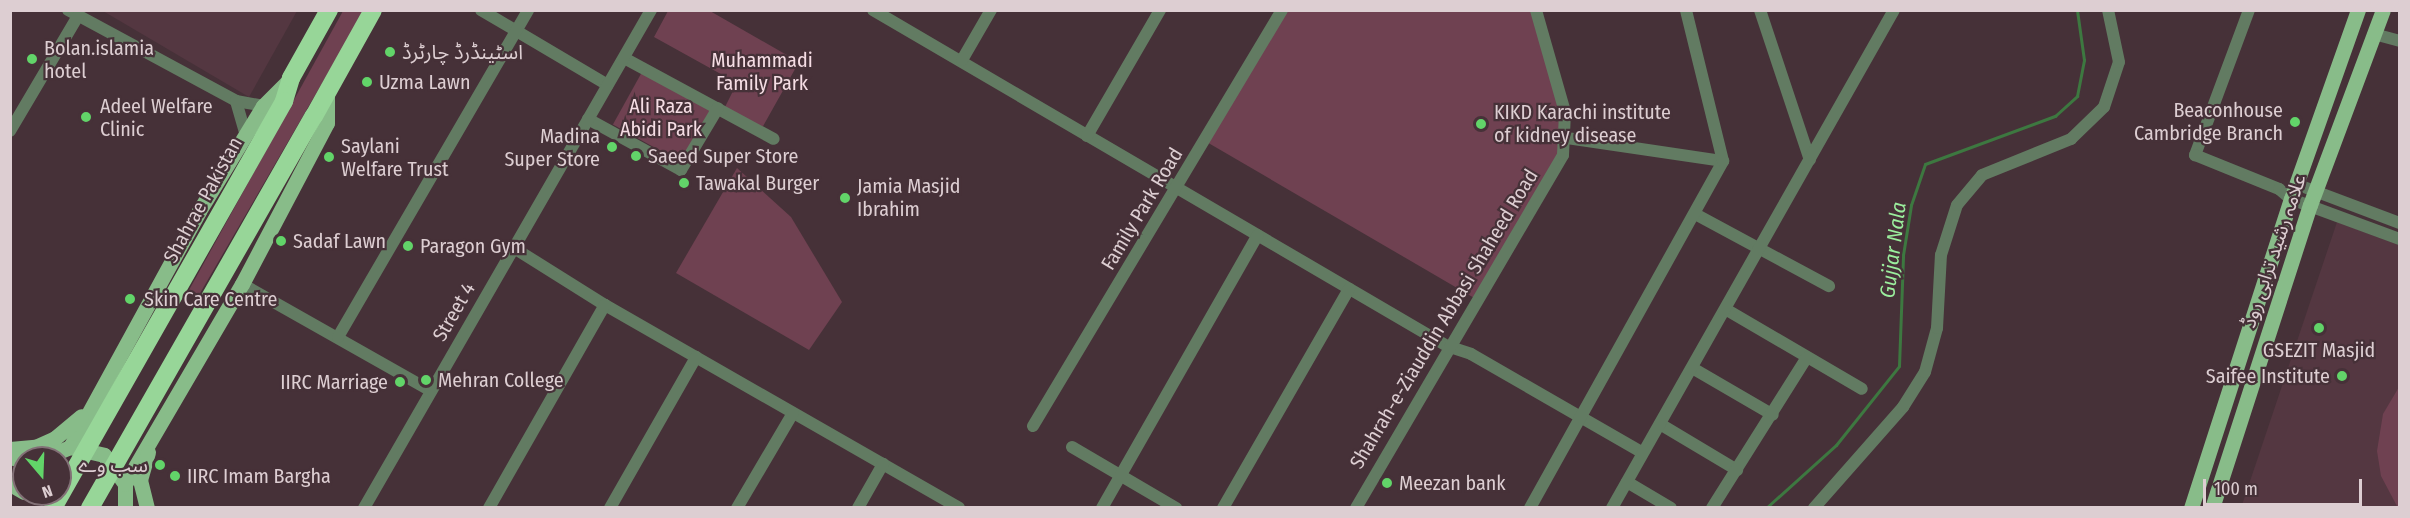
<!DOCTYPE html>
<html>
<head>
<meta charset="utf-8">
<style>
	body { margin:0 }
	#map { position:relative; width:2410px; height:518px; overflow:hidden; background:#463138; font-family:"Fira Sans Condensed","Noto Sans Arabic",sans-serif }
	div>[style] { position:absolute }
	.built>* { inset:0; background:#543741 }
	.green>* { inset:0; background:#6f4151; transform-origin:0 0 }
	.stream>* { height:3px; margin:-1.5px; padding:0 1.5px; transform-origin:1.5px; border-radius:1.5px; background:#3d7840 }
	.minor>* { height:12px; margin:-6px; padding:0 6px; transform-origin:6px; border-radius:6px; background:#627b62 }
	.major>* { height:15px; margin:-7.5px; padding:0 7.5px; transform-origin:7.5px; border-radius:7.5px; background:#88bc89 }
	.highway>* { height:18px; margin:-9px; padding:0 9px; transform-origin:9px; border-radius:9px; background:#97d698 }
	.highway-bridge>* { height:18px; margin:-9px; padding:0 9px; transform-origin:9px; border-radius:9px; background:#97d698 }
	.dots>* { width:16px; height:16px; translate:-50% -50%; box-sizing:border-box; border:3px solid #463138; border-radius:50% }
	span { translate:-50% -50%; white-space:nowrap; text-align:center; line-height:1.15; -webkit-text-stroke:4.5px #463138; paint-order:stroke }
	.poi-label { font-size:20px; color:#ddced2 }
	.left { translate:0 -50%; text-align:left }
	.right { translate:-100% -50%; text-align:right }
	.park-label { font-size:20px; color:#f5dde4 }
	.street-label { font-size:20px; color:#ddced2 }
	.water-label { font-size:21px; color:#9bee9d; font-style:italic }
	.frame { position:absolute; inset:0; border:12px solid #ddced2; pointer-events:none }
	.north { position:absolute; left:12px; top:446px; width:60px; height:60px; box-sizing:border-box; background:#463138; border:2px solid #827076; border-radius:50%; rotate:161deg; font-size:16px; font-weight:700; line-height:24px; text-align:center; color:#ddced2 }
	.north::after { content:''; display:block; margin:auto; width:21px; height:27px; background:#62d469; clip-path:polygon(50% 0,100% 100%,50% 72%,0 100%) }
	.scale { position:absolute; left:2203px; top:479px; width:159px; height:27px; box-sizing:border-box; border:3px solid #ddced2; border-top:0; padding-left:8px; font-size:18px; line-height:21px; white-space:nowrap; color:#ddced2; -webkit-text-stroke:4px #463138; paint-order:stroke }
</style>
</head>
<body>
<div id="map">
	<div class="built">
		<i style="clip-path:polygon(103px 11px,297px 11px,249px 97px)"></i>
		<i style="clip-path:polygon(2337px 222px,2399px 245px,2399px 507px,2241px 508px)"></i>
	</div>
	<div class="green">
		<i style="clip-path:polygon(1282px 10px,1535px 11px,1567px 138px,1476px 299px,1205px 141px)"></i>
		<i style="clip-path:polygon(343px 11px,364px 11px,199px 295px,189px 290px)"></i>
		<i style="clip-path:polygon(668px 11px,710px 11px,799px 62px,762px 128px,725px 107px,737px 83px,654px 37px)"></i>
		<i style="left:642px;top:72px;width:78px;height:60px;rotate:29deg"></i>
		<i style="clip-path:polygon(737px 168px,791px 217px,842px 302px,809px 350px,676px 273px)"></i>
		<i style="clip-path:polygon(2399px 387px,2400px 507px,2398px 508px,2381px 476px,2377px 451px,2383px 414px)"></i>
	</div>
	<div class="stream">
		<i style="left:1766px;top:508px;width:94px;rotate:-42deg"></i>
		<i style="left:1836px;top:445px;width:101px;rotate:-51.4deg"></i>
		<i style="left:1899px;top:366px;width:111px;rotate:-87.9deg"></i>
		<i style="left:1903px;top:255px;width:51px;rotate:-80.9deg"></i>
		<i style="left:1911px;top:205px;width:43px;rotate:-71.1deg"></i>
		<i style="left:1925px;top:164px;width:139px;rotate:-20.3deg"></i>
		<i style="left:2055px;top:116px;width:30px;rotate:-42deg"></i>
		<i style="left:2077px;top:96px;width:37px;rotate:-79deg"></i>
		<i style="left:2084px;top:60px;width:50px;rotate:-98deg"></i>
	</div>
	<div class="minor">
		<i style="left:68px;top:10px;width:191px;rotate:28.4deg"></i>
		<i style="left:236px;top:101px;width:27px;rotate:10deg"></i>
		<i style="left:481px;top:10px;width:147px;rotate:30.6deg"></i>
		<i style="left:873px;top:10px;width:665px;rotate:30.34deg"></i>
		<i style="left:1447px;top:346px;width:25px;rotate:18deg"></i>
		<i style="left:1471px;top:354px;width:198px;rotate:29.9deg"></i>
		<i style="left:1760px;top:10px;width:158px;rotate:71.6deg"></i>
		<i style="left:2249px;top:10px;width:155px;rotate:110.4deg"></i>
		<i style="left:2195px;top:155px;width:91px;rotate:22deg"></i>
		<i style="left:2279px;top:189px;width:16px;rotate:40deg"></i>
		<i style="left:2291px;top:199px;width:116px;rotate:20.2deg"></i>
		<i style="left:2374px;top:34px;width:27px;rotate:15deg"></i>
		<i style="left:624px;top:58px;width:170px;rotate:28.4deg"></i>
		<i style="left:962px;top:60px;width:58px;rotate:-59.9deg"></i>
		<i style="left:236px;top:101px;width:35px;rotate:74deg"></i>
		<i style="left:588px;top:119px;width:106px;rotate:28.7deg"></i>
		<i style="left:681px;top:170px;width:72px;rotate:-59.2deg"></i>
		<i style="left:10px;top:131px;width:134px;rotate:-59.4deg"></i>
		<i style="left:1087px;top:136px;width:146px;rotate:-59.9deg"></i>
		<i style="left:1567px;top:138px;width:158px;rotate:8.4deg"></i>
		<i style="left:2296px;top:184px;width:111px;rotate:20.6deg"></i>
		<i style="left:1697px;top:215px;width:150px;rotate:28.3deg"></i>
		<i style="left:514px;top:248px;width:107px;rotate:32.1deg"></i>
		<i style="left:605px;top:305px;width:408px;rotate:29.8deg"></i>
		<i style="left:242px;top:284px;width:217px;rotate:29.5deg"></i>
		<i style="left:1727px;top:310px;width:156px;rotate:30.3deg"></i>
		<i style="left:338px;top:337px;width:378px;rotate:-59.8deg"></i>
		<i style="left:1694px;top:369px;width:91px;rotate:30.2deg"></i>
		<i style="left:1660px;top:424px;width:90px;rotate:30.9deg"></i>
		<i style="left:1033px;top:426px;width:485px;rotate:-59.1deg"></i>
		<i style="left:1072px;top:447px;width:121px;rotate:30.4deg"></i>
		<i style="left:1627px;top:482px;width:51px;rotate:30.6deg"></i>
		<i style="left:364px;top:508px;width:575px;rotate:-60.04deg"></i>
		<i style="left:489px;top:508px;width:234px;rotate:-60.3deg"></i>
		<i style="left:610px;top:508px;width:174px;rotate:-60.3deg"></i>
		<i style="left:737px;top:508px;width:110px;rotate:-59.5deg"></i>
		<i style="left:858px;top:508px;width:51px;rotate:-60.4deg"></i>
		<i style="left:1102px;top:508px;width:314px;rotate:-60.3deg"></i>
		<i style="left:1223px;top:508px;width:253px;rotate:-60.1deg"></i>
		<i style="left:1356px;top:508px;width:409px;rotate:-59.6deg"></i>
		<i style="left:1563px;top:155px;width:43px;rotate:-87.3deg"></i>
		<i style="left:1565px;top:112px;width:106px;rotate:-105.9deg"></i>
		<i style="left:1530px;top:508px;width:397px;rotate:-60.9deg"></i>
		<i style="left:1723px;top:161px;width:155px;rotate:-103.8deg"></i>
		<i style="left:1612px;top:508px;width:572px;rotate:-60.48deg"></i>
		<i style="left:1712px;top:508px;width:178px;rotate:-57.8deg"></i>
		<i style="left:1814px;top:508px;width:135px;rotate:-48.6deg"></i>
		<i style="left:1903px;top:407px;width:41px;rotate:-57.8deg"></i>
		<i style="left:1925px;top:372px;width:46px;rotate:-74.7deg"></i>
		<i style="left:1937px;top:328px;width:73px;rotate:-86.9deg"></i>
		<i style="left:1941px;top:255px;width:52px;rotate:-72.3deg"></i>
		<i style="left:1957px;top:205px;width:39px;rotate:-50deg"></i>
		<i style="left:1982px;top:175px;width:96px;rotate:-22deg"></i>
		<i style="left:2071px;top:139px;width:46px;rotate:-44.1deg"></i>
		<i style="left:2104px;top:107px;width:47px;rotate:-71.6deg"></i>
		<i style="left:2119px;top:62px;width:53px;rotate:-101.9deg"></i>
	</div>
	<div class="major">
		<i style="left:70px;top:447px;width:269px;rotate:-61.3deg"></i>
		<i style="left:199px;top:211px;width:123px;rotate:-58.6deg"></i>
		<i style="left:263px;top:106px;width:40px;rotate:-45deg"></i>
		<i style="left:10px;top:449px;width:25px;rotate:-5deg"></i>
		<i style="left:35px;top:447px;width:22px;rotate:-24deg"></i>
		<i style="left:55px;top:438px;width:34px;rotate:-40deg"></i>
		<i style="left:10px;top:457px;width:15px;rotate:16deg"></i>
		<i style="left:44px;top:458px;width:28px;rotate:-23deg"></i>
		<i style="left:70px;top:447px;width:35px;rotate:13deg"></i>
		<i style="left:104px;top:455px;width:36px;rotate:54deg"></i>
		<i style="left:125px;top:484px;width:24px;rotate:90deg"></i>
		<i style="left:10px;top:484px;width:16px;rotate:30deg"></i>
		<i style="left:125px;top:484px;width:232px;rotate:-59.7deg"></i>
		<i style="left:242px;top:284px;width:182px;rotate:-62.2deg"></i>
		<i style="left:327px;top:123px;width:33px;rotate:-90deg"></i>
		<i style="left:147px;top:508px;width:29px;rotate:-104deg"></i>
		<i style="left:140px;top:480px;width:29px;rotate:-74deg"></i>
		<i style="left:2191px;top:508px;width:325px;rotate:-72.1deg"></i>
		<i style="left:2291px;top:199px;width:201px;rotate:-70.5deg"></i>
		<i style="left:2212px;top:508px;width:318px;rotate:-72.1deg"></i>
		<i style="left:2310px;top:205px;width:208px;rotate:-69.5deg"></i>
	</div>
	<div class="highway">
		<i style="left:284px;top:101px;width:24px;rotate:-73deg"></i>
		<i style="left:291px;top:78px;width:78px;rotate:-60.8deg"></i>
		<i style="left:314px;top:116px;width:121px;rotate:-60.9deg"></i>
	</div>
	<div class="highway-bridge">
		<i style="left:53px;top:508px;width:468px;rotate:-60.4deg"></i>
		<i style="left:90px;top:508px;width:451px;rotate:-60.3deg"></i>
	</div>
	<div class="dots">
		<i style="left:390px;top:52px;background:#62d469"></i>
		<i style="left:32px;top:59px;background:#62d469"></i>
		<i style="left:367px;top:82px;background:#62d469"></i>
		<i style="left:86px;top:117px;background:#62d469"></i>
		<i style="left:2295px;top:122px;background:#62d469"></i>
		<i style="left:1481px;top:124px;background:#62d469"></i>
		<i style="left:612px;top:147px;background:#62d469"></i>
		<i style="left:636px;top:156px;background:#62d469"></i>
		<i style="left:329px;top:157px;background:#62d469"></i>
		<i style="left:684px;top:183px;background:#62d469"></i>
		<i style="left:845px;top:198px;background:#62d469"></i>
		<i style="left:281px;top:241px;background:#62d469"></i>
		<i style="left:408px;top:246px;background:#62d469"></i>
		<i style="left:130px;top:299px;background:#62d469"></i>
		<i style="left:2319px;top:328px;background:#62d469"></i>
		<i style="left:2342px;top:376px;background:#62d469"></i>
		<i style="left:426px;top:380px;background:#62d469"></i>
		<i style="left:400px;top:382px;background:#62d469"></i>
		<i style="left:160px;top:465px;background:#62d469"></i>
		<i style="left:175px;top:476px;background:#62d469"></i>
		<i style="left:1387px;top:483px;background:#62d469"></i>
	</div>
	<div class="poi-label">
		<span class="left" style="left:44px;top:60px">Bolan.islamia<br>hotel</span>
		<span class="left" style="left:402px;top:52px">اسٹینڈرڈ چارٹرڈ</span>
		<span class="left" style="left:379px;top:82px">Uzma Lawn</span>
		<span class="left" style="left:100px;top:118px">Adeel Welfare<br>Clinic</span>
		<span class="right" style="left:2283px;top:122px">Beaconhouse<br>Cambridge Branch</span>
		<span class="left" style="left:1494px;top:124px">KIKD Karachi institute<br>of kidney disease</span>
		<span class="right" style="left:600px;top:148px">Madina<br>Super Store</span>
		<span class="left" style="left:341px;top:158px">Saylani<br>Welfare Trust</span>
		<span class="left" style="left:648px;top:156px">Saeed Super Store</span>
		<span class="left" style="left:696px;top:183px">Tawakal Burger</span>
		<span class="left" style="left:857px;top:198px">Jamia Masjid<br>Ibrahim</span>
		<span class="left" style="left:293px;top:241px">Sadaf Lawn</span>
		<span class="left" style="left:420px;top:246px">Paragon Gym</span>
		<span class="left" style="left:144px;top:299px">Skin Care Centre</span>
		<span style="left:2319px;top:350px">GSEZIT Masjid</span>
		<span class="right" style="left:2330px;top:376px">Saifee Institute</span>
		<span class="left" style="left:438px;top:380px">Mehran College</span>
		<span class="right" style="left:388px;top:382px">IIRC Marriage</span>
		<span class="right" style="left:148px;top:465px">سب وے</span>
		<span class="left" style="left:187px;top:476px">IIRC Imam Bargha</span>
		<span class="left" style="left:1399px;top:483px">Meezan bank</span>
	</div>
	<div class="park-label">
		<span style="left:762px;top:72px">Muhammadi<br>Family Park</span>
		<span style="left:661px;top:118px">Ali Raza<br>Abidi Park</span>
	</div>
	<div class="street-label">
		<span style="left:203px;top:200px;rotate:-61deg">Shahrae Pakistan</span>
		<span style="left:1142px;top:209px;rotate:-59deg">Family Park Road</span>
		<span style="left:2274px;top:251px;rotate:-71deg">علامہ رشید ترابی روڈ</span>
		<span style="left:454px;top:312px;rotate:-60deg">Street 4</span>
		<span style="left:1444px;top:319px;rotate:-59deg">Shahrah-e-Ziauddin Abbasi Shaheed Road</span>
	</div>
	<div class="water-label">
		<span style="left:1893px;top:250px;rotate:-83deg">Gujjar Nala</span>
	</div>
	<div class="frame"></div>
	<div class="north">N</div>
	<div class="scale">100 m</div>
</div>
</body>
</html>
